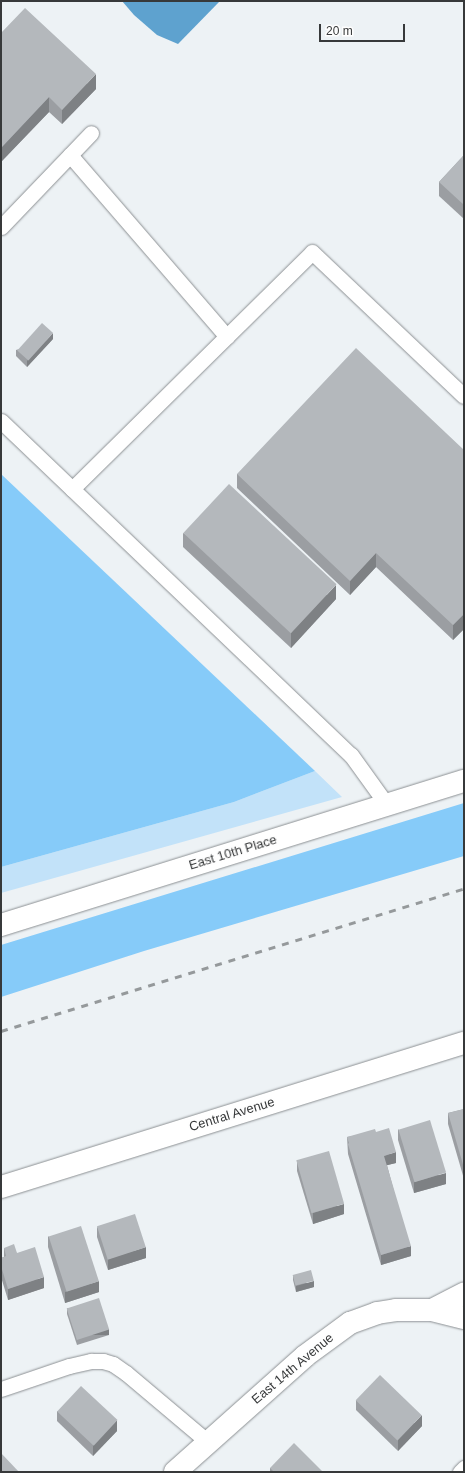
<!DOCTYPE html>
<html>
<head>
<meta charset="utf-8">
<style>
	body { margin:0 }
	#map { position:relative; width:465px; height:1473px; overflow:hidden; background:#edf2f5; font-family:Arial,sans-serif }
	div>[style] { position:absolute }
	.green>* { inset:0; background:#c2e2f9 }
	.forest>* { inset:0; background:#86cbf9 }
	.water>* { inset:0; background:#5ea2cf }
	.roads { filter:drop-shadow(0 0 1px #8c9093) drop-shadow(0 0 1px #8c9093) }
	.service>* { height:15px; margin:-7.5px; padding:0 7.5px; transform-origin:7.5px; border-radius:7.5px; background:#fff }
	.minor>* { height:22px; margin:-11px; padding:0 11px; transform-origin:11px; border-radius:11px; background:#fff }
	.tertiary>* { height:22px; margin:-11px; padding:0 11px; transform-origin:11px; border-radius:11px; background:#fff }
	.rail>* { height:3px; margin-top:-1.5px; transform-origin:0; background:repeating-linear-gradient(90deg,#95999b 0 7px,transparent 0 14px) }
	.wall>* { inset:0; background:#9b9ea2 }
	.shaded-wall>* { inset:0; background:#7e8184; transform-origin:0 0 }
	.building>* { inset:0; background:#b4b8bc; transform-origin:0 0 }
	span { translate:-50% -50%; white-space:nowrap; text-align:center; line-height:1.15; -webkit-text-stroke:4px #fefefe; paint-order:stroke }
	.street-label { font-size:13px; color:#37393a }
	.frame { position:absolute; inset:0; border:2px solid #37393a; pointer-events:none }
	.scale { position:absolute; left:319px; top:24px; width:86px; height:18px; box-sizing:border-box; border:2px solid #37393a; border-top:0; padding-left:5px; font-size:12px; line-height:14px; white-space:nowrap; color:#37393a; -webkit-text-stroke:3px #fefefe; paint-order:stroke }
</style>
</head>
<body>
<div id="map">
	<div class="green">
		<i style="clip-path:polygon(315px 771px,342px 797px,1px 893px,1px 867px,234px 802px)"></i>
	</div>
	<div class="forest">
		<i style="clip-path:polygon(1px 474px,315px 771px,234px 802px,1px 867px)"></i>
		<i style="clip-path:polygon(464px 803px,464px 856px,144px 951px,1px 997px,1px 945px)"></i>
	</div>
	<div class="water">
		<i style="clip-path:polygon(122px 1px,220px 1px,178px 44px,157px 35px,134px 15px)"></i>
	</div>
	<div class="roads">
		<div class="service">
			<i style="left:70px;top:155px;width:240px;rotate:49.2deg"></i>
			<i style="left:1px;top:227px;width:130px;rotate:-46.2deg"></i>
			<i style="left:1px;top:421px;width:484px;rotate:43.7deg"></i>
			<i style="left:351px;top:755px;width:62px;rotate:54.2deg"></i>
			<i style="left:72px;top:489px;width:337px;rotate:-44.6deg"></i>
			<i style="left:312px;top:252px;width:209px;rotate:43.5deg"></i>
			<i style="left:1px;top:1389px;width:72px;rotate:-18.7deg"></i>
			<i style="left:69px;top:1366px;width:23px;rotate:-13deg"></i>
			<i style="left:91px;top:1361px;width:12px"></i>
			<i style="left:103px;top:1361px;width:10px;rotate:17deg"></i>
			<i style="left:113px;top:1364px;width:16px;rotate:35deg"></i>
			<i style="left:126px;top:1373px;width:109px;rotate:40.1deg"></i>
			<i style="left:460px;top:1472px;width:6px;rotate:-45deg"></i>
		</div>
		<div class="minor">
			<i style="left:1px;top:925px;width:485px;rotate:-17.3deg"></i>
			<i style="left:432px;top:1310px;width:36px;rotate:-27deg"></i>
			<i style="left:175px;top:1472px;width:174px;rotate:-41.7deg"></i>
			<i style="left:305px;top:1356px;width:56px;rotate:-36.3deg"></i>
			<i style="left:350px;top:1323px;width:29px;rotate:-20deg"></i>
			<i style="left:377px;top:1313px;width:19px;rotate:-9deg"></i>
			<i style="left:396px;top:1310px;width:36px"></i>
			<i style="left:432px;top:1310px;width:33px;rotate:14deg"></i>
		</div>
		<div class="tertiary">
			<i style="left:1px;top:1187px;width:485px;rotate:-17.3deg"></i>
		</div>
	</div>
	<div class="rail">
		<i style="left:1px;top:1031px;width:484px;rotate:-17.1deg"></i>
	</div>
	<div class="wall">
		<i style="clip-path:polygon(1px 33px,96px 89px,62px 124px,49px 112px,1px 162px)"></i>
		<i style="clip-path:polygon(464px 155px,464px 219px,439px 196px,439px 182px)"></i>
		<i style="clip-path:polygon(53px 339px,27px 367px,16px 356px,16px 350px)"></i>
		<i style="clip-path:polygon(464px 450px,464px 629px,453px 640px,376px 567px,350px 595px,237px 488px,237px 474px)"></i>
		<i style="clip-path:polygon(183px 533px,336px 599px,291px 648px,183px 547px)"></i>
		<i style="clip-path:polygon(464px 1109px,464px 1179px,448px 1124px,448px 1113px)"></i>
		<i style="clip-path:polygon(398px 1129px,446px 1184px,414px 1193px,398px 1140px)"></i>
		<i style="clip-path:polygon(376px 1132px,396px 1163px,387px 1165px,411px 1256px,381px 1265px,348px 1154px,347px 1137px)"></i>
		<i style="clip-path:polygon(297px 1161px,344px 1214px,313px 1224px,297px 1171px)"></i>
		<i style="clip-path:polygon(97px 1227px,146px 1258px,108px 1270px,97px 1237px)"></i>
		<i style="clip-path:polygon(48px 1236px,99px 1292px,65px 1303px,48px 1247px)"></i>
		<i style="clip-path:polygon(4px 1248px,17px 1253px,44px 1288px,8px 1300px,1px 1277px,1px 1258px,4px 1257px)"></i>
		<i style="clip-path:polygon(293px 1275px,314px 1287px,296px 1292px,293px 1280px)"></i>
		<i style="clip-path:polygon(67px 1308px,109px 1335px,77px 1345px,67px 1314px)"></i>
		<i style="clip-path:polygon(356px 1400px,422px 1426px,398px 1451px,356px 1410px)"></i>
		<i style="clip-path:polygon(57px 1411px,117px 1431px,93px 1456px,57px 1421px)"></i>
		<i style="clip-path:polygon(270px 1468px,323px 1472px,270px 1472px)"></i>
	</div>
	<div class="shaded-wall">
		<i style="clip-path:polygon(96px 74px,96px 89px,62px 124px,62px 110px)"></i>
		<i style="clip-path:polygon(49px 97px,49px 112px,1px 162px,1px 148px)"></i>
		<i style="clip-path:polygon(53px 333px,53px 339px,27px 367px,27px 361px)"></i>
		<i style="clip-path:polygon(376px 553px,376px 567px,350px 595px,350px 581px)"></i>
		<i style="clip-path:polygon(336px 585px,336px 599px,291px 648px,291px 633px)"></i>
		<i style="clip-path:polygon(464px 614px,464px 629px,453px 640px,453px 625px)"></i>
		<i style="clip-path:polygon(396px 1152px,396px 1163px,384px 1166px,384px 1156px)"></i>
		<i style="clip-path:polygon(446px 1173px,446px 1184px,414px 1193px,414px 1182px)"></i>
		<i style="clip-path:polygon(344px 1204px,344px 1214px,313px 1224px,313px 1213px)"></i>
		<i style="clip-path:polygon(411px 1246px,411px 1256px,381px 1265px,381px 1255px)"></i>
		<i style="clip-path:polygon(146px 1247px,146px 1258px,108px 1270px,108px 1259px)"></i>
		<i style="clip-path:polygon(44px 1277px,44px 1288px,8px 1300px,8px 1289px)"></i>
		<i style="clip-path:polygon(99px 1281px,99px 1292px,65px 1303px,65px 1292px)"></i>
		<i style="clip-path:polygon(314px 1281px,314px 1287px,296px 1292px,296px 1286px)"></i>
		<i style="left:109px;top:1329px;width:6px;height:34px;rotate:90deg"></i>
		<i style="clip-path:polygon(422px 1415px,422px 1426px,398px 1451px,398px 1440px)"></i>
		<i style="clip-path:polygon(117px 1420px,117px 1431px,93px 1456px,93px 1445px)"></i>
	</div>
	<div class="building">
		<i style="clip-path:polygon(25px 8px,96px 74px,62px 110px,49px 97px,1px 148px,1px 33px)"></i>
		<i style="clip-path:polygon(464px 155px,464px 205px,439px 182px)"></i>
		<i style="left:42px;top:323px;width:15px;height:37px;rotate:42deg"></i>
		<i style="clip-path:polygon(356px 348px,464px 450px,464px 614px,453px 625px,376px 553px,350px 581px,237px 474px)"></i>
		<i style="left:229px;top:484px;width:147px;height:67px;rotate:43deg"></i>
		<i style="clip-path:polygon(464px 1109px,464px 1168px,448px 1113px)"></i>
		<i style="left:430px;top:1120px;width:55px;height:33px;rotate:73deg"></i>
		<i style="clip-path:polygon(389px 1128px,396px 1152px,384px 1156px,411px 1246px,381px 1255px,348px 1144px,349px 1143px,347px 1137px,375px 1129px,376px 1132px)"></i>
		<i style="left:329px;top:1151px;width:55px;height:34px;rotate:74deg"></i>
		<i style="left:135px;top:1214px;width:35px;height:40px;rotate:72deg"></i>
		<i style="left:81px;top:1226px;width:58px;height:34px;rotate:72deg"></i>
		<i style="clip-path:polygon(14px 1244px,17px 1253px,35px 1247px,44px 1277px,8px 1289px,1px 1266px,1px 1258px,6px 1256px,4px 1248px)"></i>
		<i style="left:311px;top:1270px;width:11px;height:19px;rotate:75deg"></i>
		<i style="left:99px;top:1298px;width:33px;height:34px;rotate:72deg"></i>
		<i style="left:380px;top:1375px;width:58px;height:35px;rotate:44deg"></i>
		<i style="left:81px;top:1386px;width:50px;height:35px;rotate:43deg"></i>
		<i style="clip-path:polygon(294px 1443px,323px 1472px,274px 1472px,270px 1468px)"></i>
		<i style="clip-path:polygon(1px 1453px,19px 1472px,1px 1472px)"></i>
	</div>
	<div class="street-label">
		<span style="left:233px;top:853px;rotate:-17deg">East 10th Place</span>
		<span style="left:232px;top:1115px;rotate:-17deg">Central Avenue</span>
		<span style="left:293px;top:1369px;rotate:-40deg">East 14th Avenue</span>
	</div>
	<div class="frame"></div>
	<div class="scale">20 m</div>
</div>
</body>
</html>
